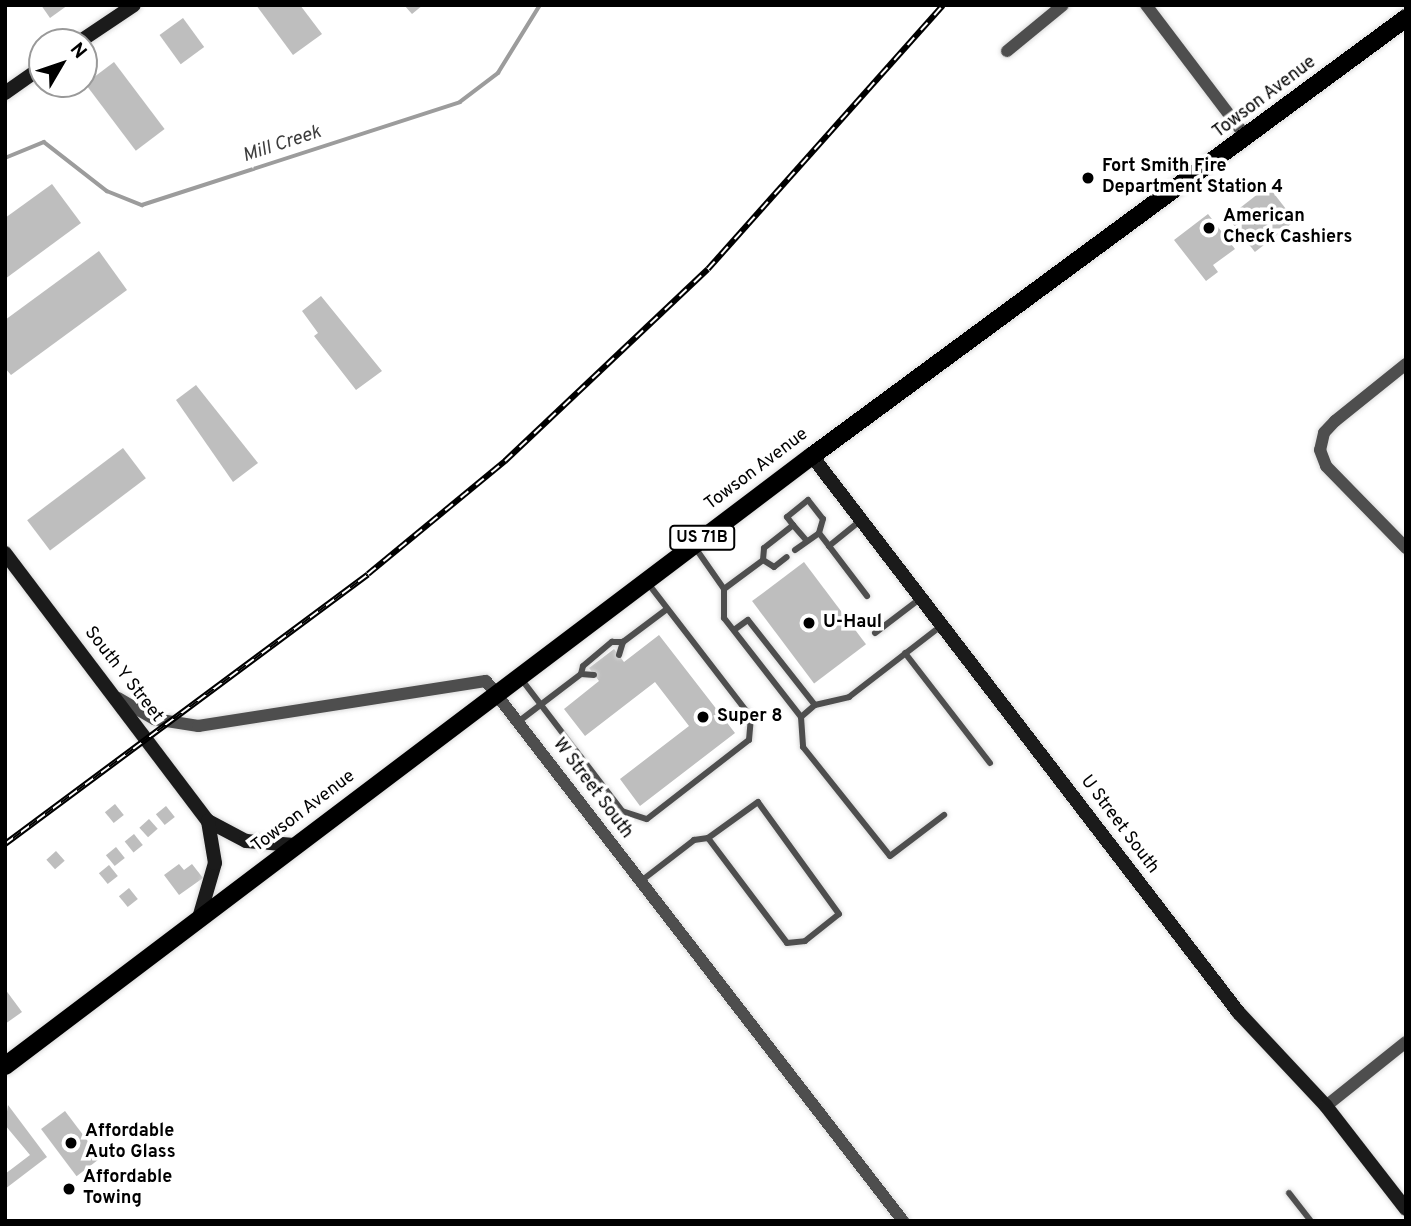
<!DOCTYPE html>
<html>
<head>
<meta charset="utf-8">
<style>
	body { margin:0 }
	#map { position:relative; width:1411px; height:1226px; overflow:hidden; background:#fff; font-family:Overpass,sans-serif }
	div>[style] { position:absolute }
	.stream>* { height:3.5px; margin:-1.75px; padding:0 1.75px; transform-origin:1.75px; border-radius:1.75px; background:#9c9c9c }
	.building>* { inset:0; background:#bebebe; transform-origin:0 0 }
	.roads { filter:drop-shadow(0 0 2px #dbdbdb) drop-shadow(0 0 2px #dbdbdb) }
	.lane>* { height:6px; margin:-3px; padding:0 3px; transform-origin:3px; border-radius:3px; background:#4e4e4e }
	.street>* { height:12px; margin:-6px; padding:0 6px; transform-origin:6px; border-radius:6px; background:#4e4e4e }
	.secondary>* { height:14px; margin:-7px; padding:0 7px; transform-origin:7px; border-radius:7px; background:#1b1b1b }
	.primary>* { height:18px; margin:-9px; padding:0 9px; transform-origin:9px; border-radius:9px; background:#000 }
	.rail>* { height:6px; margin-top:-3px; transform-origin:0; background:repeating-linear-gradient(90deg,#fff 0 10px,#000 0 20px); box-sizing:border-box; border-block:2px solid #000 }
	.dots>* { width:19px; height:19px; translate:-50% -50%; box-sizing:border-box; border:4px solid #fff; border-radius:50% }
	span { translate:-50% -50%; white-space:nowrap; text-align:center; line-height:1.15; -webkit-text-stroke:7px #fff; paint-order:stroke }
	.shield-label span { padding:2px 5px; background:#fff; border:2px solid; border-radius:5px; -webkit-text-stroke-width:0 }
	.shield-label { font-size:16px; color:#000; font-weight:700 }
	.street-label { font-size:18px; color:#000 }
	.poi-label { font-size:18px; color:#000; font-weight:700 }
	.left { translate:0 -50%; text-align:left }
	.water-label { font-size:19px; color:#3d3d3d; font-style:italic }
	.frame { position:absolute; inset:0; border:7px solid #000; pointer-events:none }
	.north { position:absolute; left:28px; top:28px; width:70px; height:70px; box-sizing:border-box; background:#fff; border:2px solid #999; border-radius:50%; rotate:51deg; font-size:19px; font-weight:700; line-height:28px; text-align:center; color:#000 }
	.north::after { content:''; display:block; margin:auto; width:24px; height:32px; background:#000; clip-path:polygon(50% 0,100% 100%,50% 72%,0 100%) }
</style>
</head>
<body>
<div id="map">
	<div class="stream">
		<i style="left:5px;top:158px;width:42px;rotate:-22.3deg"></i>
		<i style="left:44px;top:142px;width:80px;rotate:37.9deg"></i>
		<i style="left:107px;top:191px;width:38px;rotate:22deg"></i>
		<i style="left:142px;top:205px;width:334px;rotate:-17.9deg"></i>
		<i style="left:460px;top:102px;width:48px;rotate:-37.3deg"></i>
		<i style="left:498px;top:73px;width:80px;rotate:-58.3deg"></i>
	</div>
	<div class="building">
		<i style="clip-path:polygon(41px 5px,68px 5px,50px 18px)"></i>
		<i style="clip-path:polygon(256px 5px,300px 5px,322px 34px,293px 55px)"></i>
		<i style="clip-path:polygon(404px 5px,423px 5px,412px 14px)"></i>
		<i style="left:183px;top:18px;width:36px;height:29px;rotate:54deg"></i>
		<i style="left:114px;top:62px;width:84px;height:36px;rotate:53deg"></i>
		<i style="clip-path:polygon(52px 184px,81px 223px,5px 279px,5px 218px)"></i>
		<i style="left:1268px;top:186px;width:44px;height:51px;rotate:52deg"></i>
		<i style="clip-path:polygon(1208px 214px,1235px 249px,1213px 265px,1218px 272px,1206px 281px,1174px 240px)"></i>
		<i style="clip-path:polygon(99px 251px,127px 290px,11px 375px,5px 368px,5px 320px)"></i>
		<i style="clip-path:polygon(321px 296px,382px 371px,356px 390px,314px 336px,318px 333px,302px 311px)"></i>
		<i style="clip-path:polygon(196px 385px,258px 463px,233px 482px,176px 400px)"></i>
		<i style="left:123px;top:448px;width:38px;height:120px;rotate:53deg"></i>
		<i style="left:804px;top:562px;width:103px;height:65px;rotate:53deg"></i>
		<i style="clip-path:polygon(659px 635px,735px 733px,640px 806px,620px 779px,689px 726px,655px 682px,585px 736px,564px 709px,599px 681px,589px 668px,614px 649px,624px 662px)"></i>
		<i style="left:115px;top:804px;width:14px;height:13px;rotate:51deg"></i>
		<i style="left:166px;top:806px;width:14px;height:13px;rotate:51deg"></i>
		<i style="left:149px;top:819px;width:13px;height:13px;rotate:48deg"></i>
		<i style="left:134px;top:834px;width:14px;height:12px;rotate:51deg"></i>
		<i style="left:116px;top:847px;width:14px;height:13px;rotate:51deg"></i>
		<i style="left:56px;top:851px;width:13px;height:13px;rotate:48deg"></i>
		<i style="clip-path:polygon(179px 864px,184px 870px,192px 864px,203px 878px,179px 895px,164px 875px)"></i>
		<i style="left:109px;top:865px;width:14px;height:13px;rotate:51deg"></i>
		<i style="left:129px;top:888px;width:14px;height:13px;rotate:51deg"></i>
		<i style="clip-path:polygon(5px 989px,22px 1012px,5px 1024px)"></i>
		<i style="clip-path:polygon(8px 1105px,47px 1157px,5px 1189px,5px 1174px,30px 1155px,5px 1125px)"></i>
		<i style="left:65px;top:1111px;width:59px;height:30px;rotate:53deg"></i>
	</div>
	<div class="roads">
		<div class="lane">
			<i style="left:793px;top:525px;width:10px;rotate:-127deg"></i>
			<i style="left:787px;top:517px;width:27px;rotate:-39deg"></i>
			<i style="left:808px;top:500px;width:24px;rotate:52deg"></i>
			<i style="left:823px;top:519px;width:15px;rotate:106deg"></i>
			<i style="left:694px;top:546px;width:52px;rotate:55.1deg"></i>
			<i style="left:724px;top:589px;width:29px;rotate:90deg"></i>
			<i style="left:724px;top:618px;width:125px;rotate:52.1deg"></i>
			<i style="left:801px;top:717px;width:30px;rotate:86deg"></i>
			<i style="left:803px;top:747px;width:139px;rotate:51.4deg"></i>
			<i style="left:890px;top:856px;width:68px;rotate:-37.2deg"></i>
			<i style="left:829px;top:546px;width:63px;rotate:52.8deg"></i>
			<i style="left:795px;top:550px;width:29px;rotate:-35deg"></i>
			<i style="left:819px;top:533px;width:16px;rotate:52deg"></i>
			<i style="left:829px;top:546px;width:40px;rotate:-39deg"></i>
			<i style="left:763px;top:560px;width:13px;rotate:32deg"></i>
			<i style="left:774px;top:567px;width:16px;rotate:-38deg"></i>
			<i style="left:724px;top:589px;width:49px;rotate:-36.6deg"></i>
			<i style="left:763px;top:560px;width:12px;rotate:-85deg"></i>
			<i style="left:764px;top:548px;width:37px;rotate:-38deg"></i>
			<i style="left:793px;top:525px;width:21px;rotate:49deg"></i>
			<i style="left:734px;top:630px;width:17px;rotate:-36deg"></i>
			<i style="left:748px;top:620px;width:108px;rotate:51.8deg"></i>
			<i style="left:875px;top:633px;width:58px;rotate:-37.3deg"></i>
			<i style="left:905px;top:653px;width:139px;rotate:52.3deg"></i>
			<i style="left:619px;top:655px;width:14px;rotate:-73deg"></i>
			<i style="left:581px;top:674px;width:13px;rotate:4deg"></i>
			<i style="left:522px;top:680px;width:165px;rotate:52.6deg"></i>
			<i style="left:622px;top:811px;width:26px;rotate:18deg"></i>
			<i style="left:647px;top:819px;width:129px;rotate:-37.8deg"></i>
			<i style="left:749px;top:740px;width:23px;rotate:-85deg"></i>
			<i style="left:751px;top:717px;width:170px;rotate:-127.6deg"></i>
			<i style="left:801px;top:717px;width:18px;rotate:-41deg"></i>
			<i style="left:815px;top:705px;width:35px;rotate:-13deg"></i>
			<i style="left:849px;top:697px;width:116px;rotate:-37.7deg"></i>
			<i style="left:518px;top:722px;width:79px;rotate:-37.3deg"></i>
			<i style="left:581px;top:674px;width:8px;rotate:-76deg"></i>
			<i style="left:583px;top:666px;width:38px;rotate:-40deg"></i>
			<i style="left:612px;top:642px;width:11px"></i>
			<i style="left:623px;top:642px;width:55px;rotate:-36.9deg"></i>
			<i style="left:641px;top:881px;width:67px;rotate:-37.7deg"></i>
			<i style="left:694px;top:840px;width:14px;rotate:-8deg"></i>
			<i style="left:708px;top:838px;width:131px;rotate:53deg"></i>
			<i style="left:787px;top:943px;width:18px;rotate:-6deg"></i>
			<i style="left:805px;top:941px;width:43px;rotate:-38.5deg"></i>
			<i style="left:839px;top:914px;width:138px;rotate:-125.9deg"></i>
			<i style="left:758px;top:802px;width:62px;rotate:144.2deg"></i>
			<i style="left:1289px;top:1193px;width:36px;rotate:52deg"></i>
		</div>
		<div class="street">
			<i style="left:1146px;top:5px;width:167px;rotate:52.8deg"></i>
			<i style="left:1007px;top:51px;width:72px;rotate:-39.4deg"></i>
			<i style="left:1406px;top:364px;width:91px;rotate:141.2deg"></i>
			<i style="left:1335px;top:421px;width:16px;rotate:133deg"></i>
			<i style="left:1324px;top:433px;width:17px;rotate:103deg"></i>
			<i style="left:1320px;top:450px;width:17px;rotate:69deg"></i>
			<i style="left:1326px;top:466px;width:115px;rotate:45.7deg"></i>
			<i style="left:118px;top:698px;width:42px;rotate:30.3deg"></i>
			<i style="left:154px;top:719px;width:45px;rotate:9deg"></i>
			<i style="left:198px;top:726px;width:291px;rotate:-8.9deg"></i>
			<i style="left:486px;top:681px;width:682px;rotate:52.32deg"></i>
			<i style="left:1326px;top:1106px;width:102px;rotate:-38.7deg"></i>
		</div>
		<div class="secondary">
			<i style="left:79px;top:42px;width:66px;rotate:-33.9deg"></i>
			<i style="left:5px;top:93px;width:45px;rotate:-35.1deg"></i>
			<i style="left:812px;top:456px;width:702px;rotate:52.53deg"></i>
			<i style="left:1239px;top:1013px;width:127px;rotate:46.9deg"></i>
			<i style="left:1326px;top:1106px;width:130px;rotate:52.2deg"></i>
			<i style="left:5px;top:553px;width:336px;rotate:52.9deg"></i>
			<i style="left:208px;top:821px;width:43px;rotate:27.8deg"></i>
			<i style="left:246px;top:841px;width:48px;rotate:4.8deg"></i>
			<i style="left:199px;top:918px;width:57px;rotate:-73.8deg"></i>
			<i style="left:215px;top:863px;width:43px;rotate:-99.5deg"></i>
		</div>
		<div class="primary">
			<i style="left:5px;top:1066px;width:1012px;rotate:-37.09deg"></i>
			<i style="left:812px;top:456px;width:738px;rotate:-36.4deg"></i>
		</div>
	</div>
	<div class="rail">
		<i style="left:5px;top:844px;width:452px;rotate:-36.6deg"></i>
		<i style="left:368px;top:574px;width:178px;rotate:-39.5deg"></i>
		<i style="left:505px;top:461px;width:279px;rotate:-43.4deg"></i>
		<i style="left:708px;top:269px;width:353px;rotate:-48.3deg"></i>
	</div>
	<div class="dots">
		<i style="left:1088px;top:178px;background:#000"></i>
		<i style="left:1209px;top:228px;background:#000"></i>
		<i style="left:809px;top:623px;background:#000"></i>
		<i style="left:703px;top:717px;background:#000"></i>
		<i style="left:71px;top:1143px;background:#000"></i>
		<i style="left:69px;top:1189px;background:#000"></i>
	</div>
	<div class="shield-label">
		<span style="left:702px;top:538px">US 71B</span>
	</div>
	<div class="street-label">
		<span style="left:1265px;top:98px;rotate:-37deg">Towson Avenue</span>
		<span style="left:757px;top:470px;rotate:-37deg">Towson Avenue</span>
		<span style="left:123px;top:675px;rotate:52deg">South Y Street</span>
		<span style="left:592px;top:789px;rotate:53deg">W Street South</span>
		<span style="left:304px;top:812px;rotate:-37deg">Towson Avenue</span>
		<span style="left:1119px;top:825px;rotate:53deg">U Street South</span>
	</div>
	<div class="poi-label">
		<span class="left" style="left:1102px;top:178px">Fort Smith Fire<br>Department Station 4</span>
		<span class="left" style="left:1223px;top:228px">American<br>Check Cashiers</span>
		<span class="left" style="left:823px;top:623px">U-Haul</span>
		<span class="left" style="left:717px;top:717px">Super 8</span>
		<span class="left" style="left:85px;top:1143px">Affordable<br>Auto Glass</span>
		<span class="left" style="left:83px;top:1189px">Affordable<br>Towing</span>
	</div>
	<div class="water-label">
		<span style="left:282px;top:145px;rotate:-18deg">Mill Creek</span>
	</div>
	<div class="frame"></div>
	<div class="north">N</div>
</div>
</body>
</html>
